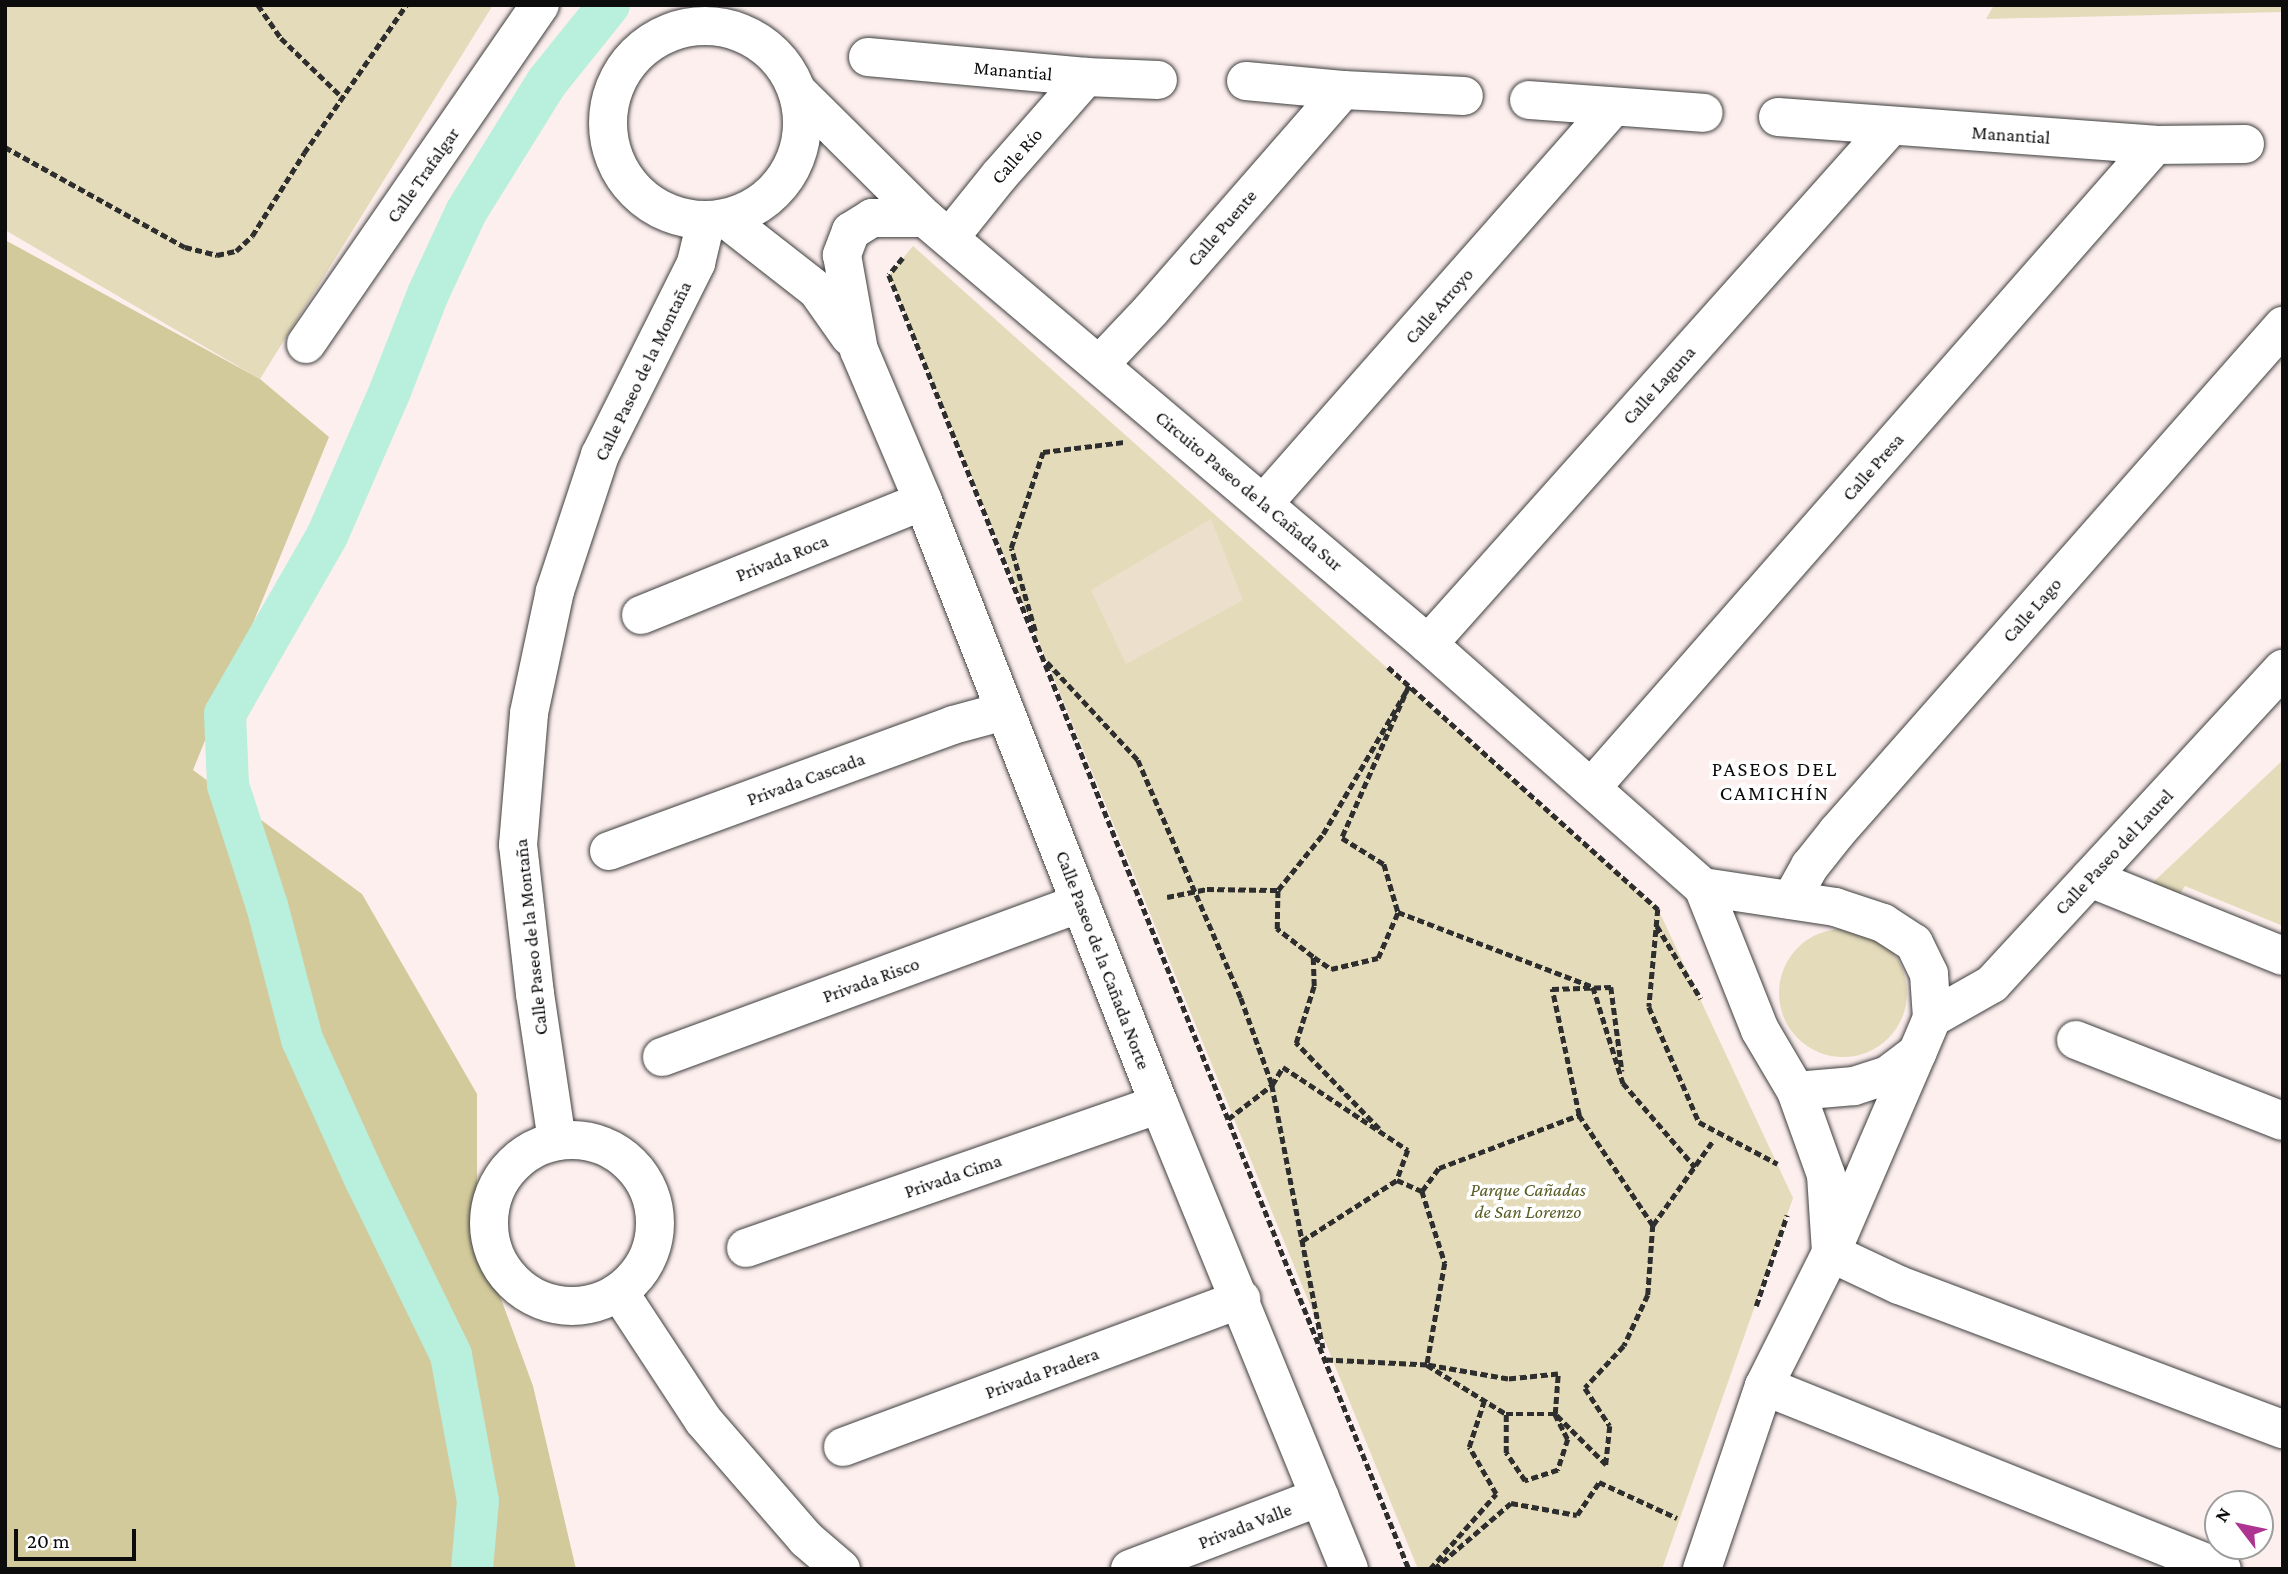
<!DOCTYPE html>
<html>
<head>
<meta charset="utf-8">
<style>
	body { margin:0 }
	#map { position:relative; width:2288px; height:1574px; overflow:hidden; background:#fdefee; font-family:"Crimson Pro",serif }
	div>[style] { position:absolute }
	.green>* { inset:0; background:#e4dbbb }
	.round { border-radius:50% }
	.forest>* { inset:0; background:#d3ca9c }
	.pitch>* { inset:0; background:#ece0cc }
	.canal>* { height:42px; margin:-21px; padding:0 21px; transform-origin:21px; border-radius:21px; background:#b8efdd }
	.path>* { height:4.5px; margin-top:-2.25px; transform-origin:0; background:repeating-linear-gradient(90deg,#2e2e2e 0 7px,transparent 0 10.5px) }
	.roads { filter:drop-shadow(0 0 2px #3f3f3f) drop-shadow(0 0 2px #3f3f3f) }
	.minor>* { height:38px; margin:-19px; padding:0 19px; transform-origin:19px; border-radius:19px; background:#fff }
	.minor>.ring { margin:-19px; padding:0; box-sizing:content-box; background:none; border:38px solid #fff; border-radius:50% }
	span { translate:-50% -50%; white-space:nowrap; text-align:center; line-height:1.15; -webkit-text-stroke:7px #fff; paint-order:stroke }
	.street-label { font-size:19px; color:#0c0c0c }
	.park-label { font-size:19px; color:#585d24; font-style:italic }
	.neighbourhood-label { font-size:21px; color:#0c0c0c; letter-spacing:2px }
	.frame { position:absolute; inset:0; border:7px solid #0c0c0c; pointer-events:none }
	.north { position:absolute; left:2204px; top:1490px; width:70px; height:70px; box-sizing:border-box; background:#fff; border:2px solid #9e9e9e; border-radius:50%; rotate:302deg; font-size:19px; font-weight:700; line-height:28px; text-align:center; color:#0c0c0c }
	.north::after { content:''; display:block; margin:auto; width:24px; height:32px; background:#ad3490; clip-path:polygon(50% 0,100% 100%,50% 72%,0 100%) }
	.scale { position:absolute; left:14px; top:1529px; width:122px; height:32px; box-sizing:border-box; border:4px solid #0c0c0c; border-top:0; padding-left:9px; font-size:21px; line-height:24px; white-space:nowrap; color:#0c0c0c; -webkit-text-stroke:5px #fff; paint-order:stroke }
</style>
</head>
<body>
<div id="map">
	<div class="green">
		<i style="clip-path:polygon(5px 5px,493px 5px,260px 379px,5px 230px)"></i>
		<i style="clip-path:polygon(1994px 5px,2283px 5px,2283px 12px,1986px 19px)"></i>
		<i style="clip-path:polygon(913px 246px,1658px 909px,1793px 1198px,1662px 1569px,1418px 1569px,889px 275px)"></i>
		<i style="clip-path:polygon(2283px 760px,2283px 926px,2185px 886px,2173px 905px,2148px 887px)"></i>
		<i class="round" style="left:1779px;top:929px;width:128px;height:128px"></i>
	</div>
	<div class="forest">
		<i style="clip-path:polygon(5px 240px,260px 379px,329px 437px,193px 770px,362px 894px,477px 1094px,477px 1233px,533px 1386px,576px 1569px,5px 1569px)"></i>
	</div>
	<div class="pitch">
		<i style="clip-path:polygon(1211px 519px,1243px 600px,1126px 664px,1091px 590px)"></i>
	</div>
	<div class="canal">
		<i style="left:472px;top:1569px;width:68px;rotate:-85deg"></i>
		<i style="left:478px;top:1501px;width:148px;rotate:-100.5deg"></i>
		<i style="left:451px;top:1355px;width:194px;rotate:-116deg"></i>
		<i style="left:366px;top:1181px;width:156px;rotate:-114.3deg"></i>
		<i style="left:302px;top:1039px;width:138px;rotate:-104.7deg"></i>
		<i style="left:267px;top:906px;width:127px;rotate:-107.9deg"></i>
		<i style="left:228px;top:785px;width:71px;rotate:-92.4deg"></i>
		<i style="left:225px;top:714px;width:205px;rotate:-60.2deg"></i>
		<i style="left:327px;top:536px;width:158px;rotate:-66.5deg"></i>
		<i style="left:390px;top:391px;width:104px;rotate:-68.6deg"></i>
		<i style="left:428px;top:294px;width:90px;rotate:-65.1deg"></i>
		<i style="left:466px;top:212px;width:153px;rotate:-58.1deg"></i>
		<i style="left:547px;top:82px;width:99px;rotate:-51.2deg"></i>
	</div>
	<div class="path">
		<i style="left:258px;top:5px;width:40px;rotate:55.1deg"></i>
		<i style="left:281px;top:38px;width:85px;rotate:44deg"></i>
		<i style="left:5px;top:147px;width:206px;rotate:29.1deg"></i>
		<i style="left:185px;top:247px;width:33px;rotate:14deg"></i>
		<i style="left:217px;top:255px;width:19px;rotate:-12deg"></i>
		<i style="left:236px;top:251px;width:22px;rotate:-43deg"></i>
		<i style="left:252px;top:236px;width:98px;rotate:-57.9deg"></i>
		<i style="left:304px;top:153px;width:180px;rotate:-55.4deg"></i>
		<i style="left:903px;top:258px;width:22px;rotate:129deg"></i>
		<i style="left:889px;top:275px;width:1395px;rotate:68.11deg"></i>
		<i style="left:1035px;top:631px;width:86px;rotate:-106.1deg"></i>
		<i style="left:1011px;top:548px;width:101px;rotate:-71.6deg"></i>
		<i style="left:1043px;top:452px;width:83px;rotate:-7deg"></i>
		<i style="left:1047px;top:662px;width:134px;rotate:47.1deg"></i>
		<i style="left:1138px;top:760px;width:259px;rotate:66.6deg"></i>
		<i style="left:1241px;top:998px;width:91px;rotate:70.2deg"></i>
		<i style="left:1388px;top:667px;width:363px;rotate:41.9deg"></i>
		<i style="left:1658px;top:909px;width:98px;rotate:95.2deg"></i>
		<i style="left:1649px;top:1007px;width:125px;rotate:66.5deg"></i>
		<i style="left:1699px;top:1122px;width:89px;rotate:28deg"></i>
		<i style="left:1167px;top:897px;width:41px;rotate:-11.3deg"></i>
		<i style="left:1207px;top:889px;width:71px;rotate:0.8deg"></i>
		<i style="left:1657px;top:926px;width:85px;rotate:58.9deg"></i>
		<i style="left:1314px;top:957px;width:21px;rotate:35deg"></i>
		<i style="left:1331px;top:969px;width:48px;rotate:-13.2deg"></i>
		<i style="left:1378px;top:958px;width:50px;rotate:-66.5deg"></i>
		<i style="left:1272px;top:1085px;width:21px;rotate:-59deg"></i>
		<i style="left:1283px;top:1067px;width:150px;rotate:33.6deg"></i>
		<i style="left:1408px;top:1150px;width:32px;rotate:110deg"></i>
		<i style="left:1397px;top:1180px;width:27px;rotate:24deg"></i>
		<i style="left:1422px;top:1191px;width:29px;rotate:-54deg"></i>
		<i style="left:1439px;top:1168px;width:150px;rotate:-20.7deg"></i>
		<i style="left:1579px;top:1115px;width:133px;rotate:56.1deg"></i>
		<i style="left:1653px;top:1225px;width:70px;rotate:94.1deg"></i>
		<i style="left:1648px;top:1295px;width:56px;rotate:115.2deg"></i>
		<i style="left:1624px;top:1346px;width:57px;rotate:132.9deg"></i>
		<i style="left:1585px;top:1388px;width:45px;rotate:56.7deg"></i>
		<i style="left:1610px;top:1426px;width:39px;rotate:96deg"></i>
		<i style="left:1606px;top:1465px;width:72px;rotate:-135deg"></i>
		<i style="left:1555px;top:1414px;width:40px;rotate:-85.7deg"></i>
		<i style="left:1558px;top:1374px;width:50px;rotate:174.3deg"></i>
		<i style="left:1508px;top:1379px;width:82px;rotate:-170.2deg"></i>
		<i style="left:1427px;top:1365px;width:101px;rotate:-177.2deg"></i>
		<i style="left:1579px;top:1115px;width:129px;rotate:-102.1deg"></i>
		<i style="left:1552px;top:989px;width:59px;rotate:-1.9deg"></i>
		<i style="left:1611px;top:987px;width:85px;rotate:82.5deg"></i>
		<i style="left:1228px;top:1119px;width:56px;rotate:-37.7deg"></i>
		<i style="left:1272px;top:1085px;width:268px;rotate:79deg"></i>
		<i style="left:1379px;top:1129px;width:120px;rotate:-134deg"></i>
		<i style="left:1296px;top:1043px;width:60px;rotate:-72.5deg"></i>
		<i style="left:1314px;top:986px;width:29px;rotate:-92deg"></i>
		<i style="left:1313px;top:957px;width:46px;rotate:-142.1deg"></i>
		<i style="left:1277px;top:929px;width:39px;rotate:-89deg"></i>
		<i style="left:1278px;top:890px;width:72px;rotate:-51.2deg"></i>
		<i style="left:1323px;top:834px;width:171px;rotate:-59.8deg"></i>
		<i style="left:1409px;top:686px;width:166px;rotate:113.8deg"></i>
		<i style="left:1342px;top:838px;width:49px;rotate:31.8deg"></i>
		<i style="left:1384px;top:864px;width:50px;rotate:73.7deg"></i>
		<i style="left:1398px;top:912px;width:209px;rotate:21deg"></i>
		<i style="left:1593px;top:987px;width:101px;rotate:72.6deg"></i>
		<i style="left:1623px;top:1083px;width:111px;rotate:49.4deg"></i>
		<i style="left:1422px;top:1191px;width:76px;rotate:72.3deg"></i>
		<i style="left:1445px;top:1263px;width:104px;rotate:100deg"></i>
		<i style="left:1427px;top:1365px;width:93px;rotate:31.8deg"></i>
		<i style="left:1506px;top:1414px;width:49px"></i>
		<i style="left:1555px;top:1414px;width:28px;rotate:63deg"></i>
		<i style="left:1568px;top:1439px;width:33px;rotate:108deg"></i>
		<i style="left:1558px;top:1470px;width:35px;rotate:162deg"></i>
		<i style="left:1525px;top:1481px;width:34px;rotate:-124deg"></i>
		<i style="left:1506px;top:1453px;width:39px;rotate:-90deg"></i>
		<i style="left:1653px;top:1225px;width:102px;rotate:-54.6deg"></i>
		<i style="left:1302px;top:1241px;width:113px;rotate:-32.7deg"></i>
		<i style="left:1756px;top:1306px;width:96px;rotate:-71.2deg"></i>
		<i style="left:1430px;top:1569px;width:100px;rotate:-48.7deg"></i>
		<i style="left:1496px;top:1494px;width:54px;rotate:-119.9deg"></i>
		<i style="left:1469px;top:1447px;width:48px;rotate:-71.9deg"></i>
		<i style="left:1434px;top:1569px;width:101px;rotate:-40.6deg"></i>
		<i style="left:1511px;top:1503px;width:67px;rotate:10.3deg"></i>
		<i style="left:1577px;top:1515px;width:40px;rotate:-56deg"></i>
		<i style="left:1599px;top:1482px;width:86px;rotate:24.8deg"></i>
	</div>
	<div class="roads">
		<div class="minor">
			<i class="ring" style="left:608px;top:26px;width:156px;height:156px"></i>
			<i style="left:868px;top:57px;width:219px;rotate:5.2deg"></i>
			<i style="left:1086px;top:77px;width:72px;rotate:2.4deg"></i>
			<i style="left:1246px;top:81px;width:97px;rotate:5.3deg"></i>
			<i style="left:1343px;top:90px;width:121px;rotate:2.8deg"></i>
			<i style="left:798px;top:92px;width:179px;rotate:44.8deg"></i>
			<i style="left:925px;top:218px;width:659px;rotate:40.26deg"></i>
			<i style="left:1428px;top:644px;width:367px;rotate:41.5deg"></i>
			<i style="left:1703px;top:887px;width:154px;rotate:68.3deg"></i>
			<i style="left:1760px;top:1030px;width:71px;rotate:59.5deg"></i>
			<i style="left:1796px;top:1091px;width:89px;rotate:70.3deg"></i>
			<i style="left:1826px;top:1175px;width:78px;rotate:86.3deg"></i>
			<i style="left:1529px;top:100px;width:175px;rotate:4.2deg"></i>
			<i style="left:1778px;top:117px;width:378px;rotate:4.2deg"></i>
			<i style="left:2155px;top:145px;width:90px;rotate:-0.6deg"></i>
			<i style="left:925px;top:218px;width:53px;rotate:180deg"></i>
			<i style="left:872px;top:218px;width:25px;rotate:148deg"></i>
			<i style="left:851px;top:231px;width:26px;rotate:111deg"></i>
			<i style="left:842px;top:255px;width:97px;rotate:79.9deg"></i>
			<i style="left:859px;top:350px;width:164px;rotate:67deg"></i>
			<i style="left:923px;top:501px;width:648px;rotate:68.63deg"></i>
			<i style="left:1159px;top:1104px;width:502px;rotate:67.77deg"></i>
			<i style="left:726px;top:219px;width:115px;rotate:38deg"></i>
			<i style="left:817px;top:290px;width:57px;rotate:54.9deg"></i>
			<i style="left:950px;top:237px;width:78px;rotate:-51.2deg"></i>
			<i style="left:999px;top:176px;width:132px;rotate:-48.7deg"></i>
			<i style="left:306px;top:344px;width:412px;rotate:-55.4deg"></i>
			<i style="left:1100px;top:364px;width:74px;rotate:-46.6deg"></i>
			<i style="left:1151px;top:310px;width:292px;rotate:-48.9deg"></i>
			<i style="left:1264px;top:503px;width:528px;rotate:-48.61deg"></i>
			<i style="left:641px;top:615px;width:304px;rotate:-22deg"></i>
			<i style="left:1428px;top:644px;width:693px;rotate:-48.22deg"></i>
			<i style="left:1591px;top:788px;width:855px;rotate:-48.74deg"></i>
			<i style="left:609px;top:851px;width:366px;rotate:-20.1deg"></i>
			<i style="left:953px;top:725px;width:54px;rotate:-15.1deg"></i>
			<i style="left:2090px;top:878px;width:208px;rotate:22deg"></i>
			<i style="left:1703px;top:887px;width:134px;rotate:8.6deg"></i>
			<i style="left:1835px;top:907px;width:51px;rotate:18.4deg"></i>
			<i style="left:1883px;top:923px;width:37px;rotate:33deg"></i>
			<i style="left:1914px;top:943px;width:34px;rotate:64deg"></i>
			<i style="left:1929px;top:974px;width:44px;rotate:86.1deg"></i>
			<i style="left:1932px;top:1018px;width:38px;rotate:113deg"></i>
			<i style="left:1917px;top:1053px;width:36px;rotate:143deg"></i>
			<i style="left:1888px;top:1075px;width:36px;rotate:162deg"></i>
			<i style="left:1854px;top:1086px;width:58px;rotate:175.1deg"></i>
			<i style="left:1791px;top:900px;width:39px;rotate:-61deg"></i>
			<i style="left:1810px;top:866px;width:43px;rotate:-51.5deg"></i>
			<i style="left:1837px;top:832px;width:675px;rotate:-48.61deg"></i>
			<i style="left:1932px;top:1018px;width:69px;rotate:-29.5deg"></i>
			<i style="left:1992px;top:984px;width:429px;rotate:-47.3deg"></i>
			<i style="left:2076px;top:1040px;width:222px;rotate:21.4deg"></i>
			<i style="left:662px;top:1057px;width:446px;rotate:-20.2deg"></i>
			<i class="ring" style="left:489px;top:1140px;width:128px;height:128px"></i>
			<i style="left:557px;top:1141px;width:149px;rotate:-98.5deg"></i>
			<i style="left:535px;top:994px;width:150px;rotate:-96.5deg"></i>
			<i style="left:518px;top:845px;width:132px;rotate:-85.2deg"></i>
			<i style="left:529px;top:713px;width:125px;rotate:-78deg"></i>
			<i style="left:555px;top:591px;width:143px;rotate:-71.7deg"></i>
			<i style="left:600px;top:455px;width:215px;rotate:-63.4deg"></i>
			<i style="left:696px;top:263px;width:43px;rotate:-76.6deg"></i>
			<i style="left:746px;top:1248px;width:437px;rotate:-19.2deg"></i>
			<i style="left:1831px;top:1253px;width:75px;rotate:25.2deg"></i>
			<i style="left:1899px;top:1285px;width:410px;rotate:20.6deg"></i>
			<i style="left:619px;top:1292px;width:153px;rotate:56.7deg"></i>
			<i style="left:703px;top:1420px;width:157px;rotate:49.1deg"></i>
			<i style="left:806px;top:1539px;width:46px;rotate:40.6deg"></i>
			<i style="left:1764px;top:1386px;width:493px;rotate:21.8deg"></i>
			<i style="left:843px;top:1447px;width:425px;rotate:-20.4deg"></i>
			<i style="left:1130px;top:1569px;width:203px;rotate:-20.8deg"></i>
			<i style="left:1702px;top:1569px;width:193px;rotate:-71.3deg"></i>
			<i style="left:1764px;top:1386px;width:149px;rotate:-63.3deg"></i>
			<i style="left:1831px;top:1253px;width:218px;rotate:-66.7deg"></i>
		</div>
	</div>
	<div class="street-label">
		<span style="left:1013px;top:71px;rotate:5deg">Manantial</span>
		<span style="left:2011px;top:135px;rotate:4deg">Manantial</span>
		<span style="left:1017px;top:156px;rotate:-49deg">Calle Río</span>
		<span style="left:423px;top:175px;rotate:-55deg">Calle Trafalgar</span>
		<span style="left:1222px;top:228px;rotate:-49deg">Calle Puente</span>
		<span style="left:1439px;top:306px;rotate:-49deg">Calle Arroyo</span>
		<span style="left:643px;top:371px;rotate:-64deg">Calle Paseo de la Montaña</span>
		<span style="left:1659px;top:385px;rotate:-48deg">Calle Laguna</span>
		<span style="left:1873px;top:467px;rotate:-49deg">Calle Presa</span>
		<span style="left:1249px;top:491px;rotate:40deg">Circuito Paseo de la Cañada Sur</span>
		<span style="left:782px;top:558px;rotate:-22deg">Privada Roca</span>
		<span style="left:2032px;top:610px;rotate:-49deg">Calle Lago</span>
		<span style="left:806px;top:779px;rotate:-20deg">Privada Cascada</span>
		<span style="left:2114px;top:852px;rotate:-47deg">Calle Paseo del Laurel</span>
		<span style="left:531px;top:937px;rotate:-96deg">Calle Paseo de la Montaña</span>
		<span style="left:1103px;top:960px;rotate:69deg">Calle Paseo de la Cañada Norte</span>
		<span style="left:871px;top:980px;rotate:-20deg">Privada Risco</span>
		<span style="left:953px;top:1176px;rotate:-19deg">Privada Cima</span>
		<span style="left:1042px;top:1373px;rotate:-20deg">Privada Pradera</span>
		<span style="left:1245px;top:1526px;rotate:-21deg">Privada Valle</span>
	</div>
	<div class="park-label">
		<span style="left:1528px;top:1201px">Parque Cañadas<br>de San Lorenzo</span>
	</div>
	<div class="neighbourhood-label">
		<span style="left:1775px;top:781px">PASEOS DEL<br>CAMICHÍN</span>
	</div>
	<div class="frame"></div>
	<div class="north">N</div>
	<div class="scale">20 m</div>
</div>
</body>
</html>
